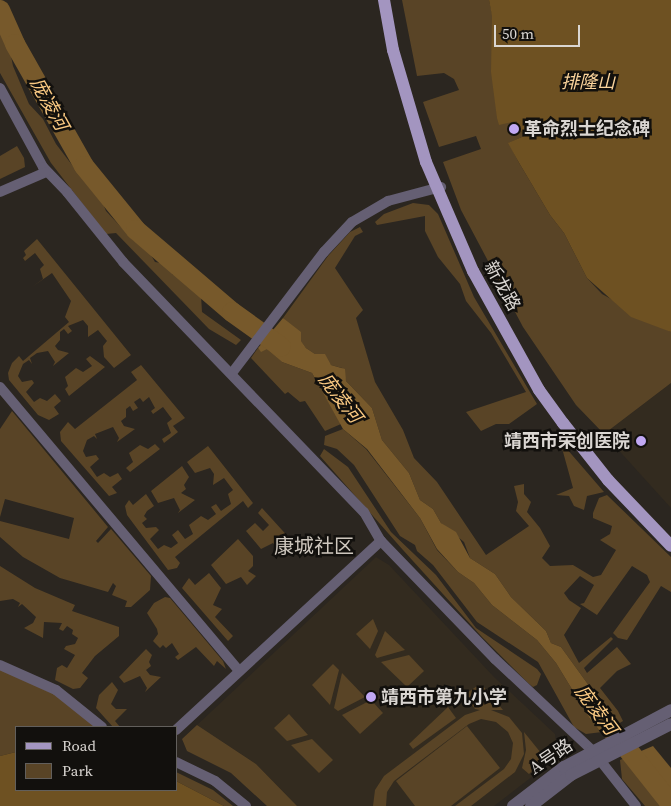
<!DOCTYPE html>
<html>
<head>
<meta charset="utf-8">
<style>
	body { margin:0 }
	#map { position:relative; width:671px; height:806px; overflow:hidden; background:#2b2620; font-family:"Source Serif 4","Noto Sans SC",serif }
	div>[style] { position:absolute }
	.built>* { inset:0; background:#332b1f }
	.green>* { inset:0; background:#594426 }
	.forest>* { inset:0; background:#6e5122 }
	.water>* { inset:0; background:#77592b }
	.river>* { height:20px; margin:-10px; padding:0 10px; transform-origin:10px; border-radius:10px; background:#77592b }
	.minor>* { height:10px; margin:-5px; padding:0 5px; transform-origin:5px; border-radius:5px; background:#655f73 }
	.tertiary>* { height:12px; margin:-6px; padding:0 6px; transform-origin:6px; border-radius:6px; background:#655f73 }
	.primary>* { height:12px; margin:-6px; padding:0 6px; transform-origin:6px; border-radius:6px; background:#a395c0 }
	.dots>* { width:14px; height:14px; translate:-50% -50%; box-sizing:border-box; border:2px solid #12100d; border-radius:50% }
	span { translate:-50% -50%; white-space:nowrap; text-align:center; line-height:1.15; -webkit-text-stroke:5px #12100d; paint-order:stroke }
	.park-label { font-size:18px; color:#fbd49c; font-style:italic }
	.poi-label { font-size:18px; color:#dad6d2; font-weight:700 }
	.left { translate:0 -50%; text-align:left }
	.right { translate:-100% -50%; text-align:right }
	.street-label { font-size:18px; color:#dad6d2 }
	.water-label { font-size:19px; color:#fac982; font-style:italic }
	.quarter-label { font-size:20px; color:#cdc6bd }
	.legend { position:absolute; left:15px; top:726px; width:162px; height:65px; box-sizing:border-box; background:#12100d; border:1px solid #625f5c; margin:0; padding:6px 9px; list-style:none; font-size:15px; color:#dad6d2 }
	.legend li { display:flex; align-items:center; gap:10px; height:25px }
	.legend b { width:25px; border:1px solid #625f5c }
	.scale { position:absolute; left:494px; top:25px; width:86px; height:22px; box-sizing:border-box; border:2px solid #dad6d2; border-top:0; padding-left:6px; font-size:15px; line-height:18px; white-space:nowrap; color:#dad6d2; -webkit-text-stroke:4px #12100d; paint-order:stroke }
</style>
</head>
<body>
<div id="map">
	<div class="built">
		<i style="clip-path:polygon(671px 383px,671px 508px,604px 434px)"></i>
		<i style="clip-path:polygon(376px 557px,389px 565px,494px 677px,555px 734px,557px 750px,551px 762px,494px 806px,297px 806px,256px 764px,197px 725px)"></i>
	</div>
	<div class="green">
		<i style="clip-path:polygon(402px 0,489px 0,516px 121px,524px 136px,509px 143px,518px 161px,550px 215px,564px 233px,587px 278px,602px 294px,671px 332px,671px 383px,604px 434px,576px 405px,523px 327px,461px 210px,443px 162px,481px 149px,476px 136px,439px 147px,423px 102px,459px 90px,454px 79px,444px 73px,417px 76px)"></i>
		<i style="clip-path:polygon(0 31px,8px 41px,13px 66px,29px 104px,43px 119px,56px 144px,82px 178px,99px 194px,106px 211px,133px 240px,148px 250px,155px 262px,172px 265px,172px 274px,191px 282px,201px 295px,202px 312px,241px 340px,236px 345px,209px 329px,116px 233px,106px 234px,51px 163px,0 73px)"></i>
		<i style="clip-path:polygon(17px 146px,24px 158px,25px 167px,0 179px,0 156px)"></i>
		<i style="clip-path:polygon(413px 203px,429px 205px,438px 214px,474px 297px,537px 404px,509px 424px,496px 424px,481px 431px,466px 412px,526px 392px,491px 333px,466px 301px,460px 284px,438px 257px,425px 231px,425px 216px,377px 225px,375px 222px,384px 214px)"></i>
		<i style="clip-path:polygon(360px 227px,363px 232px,355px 236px,335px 268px,363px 310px,356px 318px,375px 382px,403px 430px,414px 458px,437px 482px,486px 555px,529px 526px,516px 511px,518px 502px,514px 486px,524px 484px,524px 494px,531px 502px,527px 512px,540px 528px,550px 546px,542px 558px,550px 566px,573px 565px,593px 577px,601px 575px,616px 550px,600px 540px,610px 534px,612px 526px,593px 518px,593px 513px,599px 498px,607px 495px,671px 557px,671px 592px,661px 586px,627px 640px,618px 638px,613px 633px,650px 582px,647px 575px,632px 566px,597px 615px,580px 604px,584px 603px,594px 585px,580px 576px,564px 593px,569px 600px,581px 608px,564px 635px,579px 663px,611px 637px,613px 639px,584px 668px,587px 673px,617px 647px,631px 664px,617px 671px,600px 688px,618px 711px,623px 721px,618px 724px,607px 709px,600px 706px,595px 694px,561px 647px,551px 643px,546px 631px,511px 597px,495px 574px,470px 558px,464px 542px,441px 523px,433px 509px,420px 500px,409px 473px,382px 440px,372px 408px,346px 381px,342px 368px,331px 365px,306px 348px,283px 318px,328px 256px,350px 232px)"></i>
		<i style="clip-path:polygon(37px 239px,131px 355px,114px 368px,104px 357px,103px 346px,107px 341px,98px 330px,88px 337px,88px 326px,83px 320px,68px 326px,72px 331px,68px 334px,64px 329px,60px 332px,60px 340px,55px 346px,58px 350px,69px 353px,53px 366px,55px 362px,48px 351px,37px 353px,30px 358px,32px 364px,29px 360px,23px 364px,18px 376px,22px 382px,32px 380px,34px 383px,26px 392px,34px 402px,40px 398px,47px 401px,55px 394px,61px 401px,54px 407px,59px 414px,49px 420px,38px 415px,9px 380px,8px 373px,12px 363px,19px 356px,23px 361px,69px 322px,65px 317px,71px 301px,52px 273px,32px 287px,43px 279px,40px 269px,44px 265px,35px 253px,25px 261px,23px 258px,26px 255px,24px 251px)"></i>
		<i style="clip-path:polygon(258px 348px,261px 351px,267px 348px,282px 362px,312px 373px,341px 424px,325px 431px,305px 401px,300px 402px,288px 392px,285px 394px,251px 358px)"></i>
		<i style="clip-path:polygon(90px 356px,105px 367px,69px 396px,65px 389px,68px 386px,65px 377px,76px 368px,83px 372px,92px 366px,86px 359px)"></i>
		<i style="clip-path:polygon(141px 365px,185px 418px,173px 426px,178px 432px,164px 443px,162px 439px,171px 433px,167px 423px,172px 419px,163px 407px,153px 414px,151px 411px,155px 408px,149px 397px,143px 402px,140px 398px,134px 402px,138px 408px,133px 411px,130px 406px,126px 409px,126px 417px,121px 421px,124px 426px,135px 429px,117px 442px,119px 438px,113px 427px,95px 434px,97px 439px,94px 436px,87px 440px,83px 451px,86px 457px,96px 455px,99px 459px,90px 467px,97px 477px,104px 473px,110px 477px,118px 473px,122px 479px,112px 487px,117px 493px,109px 496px,61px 441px,60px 432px,68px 422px,75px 429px,137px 380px,131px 372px)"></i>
		<i style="clip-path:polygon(12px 411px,108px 527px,96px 541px,98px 543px,111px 529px,151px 576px,150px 590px,131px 607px,125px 607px,127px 601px,112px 595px,116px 586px,113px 583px,108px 592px,60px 578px,23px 557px,0 537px,0 521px,69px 539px,74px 518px,5px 499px,0 517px,0 429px)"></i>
		<i style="clip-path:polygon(343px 429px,366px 449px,420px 518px,437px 550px,458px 572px,474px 583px,492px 605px,537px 640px,556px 663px,592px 722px,602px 732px,586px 734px,574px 727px,538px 662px,477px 622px,433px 565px,417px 551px,415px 545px,400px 536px,354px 465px,337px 449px,324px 445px,325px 436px)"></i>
		<i style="clip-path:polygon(560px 441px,604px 492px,587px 496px,584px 510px,574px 506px,569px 496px,556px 495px,573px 488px)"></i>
		<i style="clip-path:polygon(155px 444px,160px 449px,130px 472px,126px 468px,133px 462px,129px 453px,140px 445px,148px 449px)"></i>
		<i style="clip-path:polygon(208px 446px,253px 503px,248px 508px,243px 501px,175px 557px,180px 563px,177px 568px,168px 570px,127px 515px,125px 506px,129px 500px,133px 505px,146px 494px,154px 506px,147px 511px,144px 516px,147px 519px,142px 523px,146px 528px,156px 527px,159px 530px,150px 539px,158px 549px,164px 545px,171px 548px,178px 543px,172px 535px,178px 530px,185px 539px,193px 534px,189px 525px,201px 516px,208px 520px,216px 514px,211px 507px,216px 504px,221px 511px,231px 504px,228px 494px,233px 490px,224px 478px,213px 485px,214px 474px,210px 468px,195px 473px,187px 462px)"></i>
		<i style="clip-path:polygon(324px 449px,348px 467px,391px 532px,436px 575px,476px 628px,537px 669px,541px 674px,537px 685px,533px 687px,528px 683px,482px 637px,403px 550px,320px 456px)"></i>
		<i style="clip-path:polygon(182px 466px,189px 477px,184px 485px,186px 489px,181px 493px,195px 500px,178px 513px,180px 510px,174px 498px,158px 503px,151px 491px)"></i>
		<i style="clip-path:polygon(262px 508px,292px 541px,280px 553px,273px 543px,261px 549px,246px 531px,255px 523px,263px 531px,269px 525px,258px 513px)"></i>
		<i style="clip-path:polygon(238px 539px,253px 556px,253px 566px,248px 571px,256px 576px,247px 585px,241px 577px,226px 584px,211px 565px)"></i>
		<i style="clip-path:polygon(0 566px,35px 588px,75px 605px,72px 611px,119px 627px,119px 636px,95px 656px,82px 673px,88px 678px,80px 688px,73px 689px,55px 680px,57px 668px,62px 665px,67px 668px,75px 655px,64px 649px,66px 646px,75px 644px,78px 638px,72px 634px,73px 630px,67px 626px,63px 631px,59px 629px,62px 623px,44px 622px,43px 638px,24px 628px,33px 623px,36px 617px,22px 604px,18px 607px,20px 603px,13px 599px,0 601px)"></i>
		<i style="clip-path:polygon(209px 573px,221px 588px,213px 605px,222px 609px,215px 617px,233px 636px,228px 641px,182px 588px,189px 578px,195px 585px)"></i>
		<i style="clip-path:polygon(165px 597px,170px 598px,223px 661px,226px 669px,217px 661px,214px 666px,196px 647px,178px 660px,175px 657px,179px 654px,172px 643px,166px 648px,163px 645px,160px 648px,153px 641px,158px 634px,157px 629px,147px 613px,154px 603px)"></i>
		<i style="clip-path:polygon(373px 619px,378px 631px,370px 649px,356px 634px)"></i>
		<i style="clip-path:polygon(385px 631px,405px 650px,377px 658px,375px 655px)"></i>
		<i style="clip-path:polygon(146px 649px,152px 655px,149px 662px,151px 666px,146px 670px,150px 675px,161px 677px,145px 692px,147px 688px,140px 676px,124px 683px,119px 677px)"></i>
		<i style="clip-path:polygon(409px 655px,424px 671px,407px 687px,381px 662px)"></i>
		<i style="clip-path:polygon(333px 664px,339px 670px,330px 705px,312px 685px)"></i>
		<i style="clip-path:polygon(0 669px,56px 695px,96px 727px,16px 727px,16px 752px,0 756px)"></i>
		<i style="clip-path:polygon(342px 673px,365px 697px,338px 711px,334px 708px)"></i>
		<i style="clip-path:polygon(112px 682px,118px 690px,111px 704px,116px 709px,127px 709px,115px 721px,120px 727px,113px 727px,96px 708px,99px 695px)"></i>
		<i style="clip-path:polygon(477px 686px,483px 686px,503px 710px,491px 710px,509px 717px,522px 733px,524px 754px,515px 772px,471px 806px,455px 806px,504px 769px,511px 759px,513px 743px,508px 732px,496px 722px,481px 719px,469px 724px,394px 781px,387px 792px,386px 806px,373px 806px,375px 790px,384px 776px,465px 715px,480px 710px,475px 709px,464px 695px)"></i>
		<i style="clip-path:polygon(371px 700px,383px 713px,360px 734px,342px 715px)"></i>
		<i style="clip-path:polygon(448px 707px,456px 718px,413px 749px,409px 744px)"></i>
		<i style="clip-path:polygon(289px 714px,308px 735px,287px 741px,274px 728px)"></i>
		<i style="clip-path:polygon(197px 725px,256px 764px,297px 806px,267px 806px,231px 773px,187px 751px,182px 739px)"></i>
		<i style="clip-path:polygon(467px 726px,500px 768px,451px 806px,415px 806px,396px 781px)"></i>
		<i style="clip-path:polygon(524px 732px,545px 758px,529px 774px,522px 768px,526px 750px)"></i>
		<i style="clip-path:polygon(312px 739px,333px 760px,319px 773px,291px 745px)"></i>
		<i style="clip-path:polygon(627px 757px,636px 772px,663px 806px,645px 806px,622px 779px,620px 760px)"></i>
		<i style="clip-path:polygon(176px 772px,213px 790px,233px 806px,224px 806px,176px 781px)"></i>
	</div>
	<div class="forest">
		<i style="clip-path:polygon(489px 0,671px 0,671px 332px,631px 317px,587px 278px,564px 233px,550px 215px,518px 161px,508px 143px,524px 136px,516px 121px,499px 125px,497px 118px,491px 72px,492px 16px)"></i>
		<i style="clip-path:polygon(16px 752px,16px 790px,176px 790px,176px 781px,224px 806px,0 806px,0 756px)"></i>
	</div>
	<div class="water">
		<i style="clip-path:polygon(283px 318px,301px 332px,301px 341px,306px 348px,315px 354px,325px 354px,331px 365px,345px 369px,346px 381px,372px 408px,382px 440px,409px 473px,420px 500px,433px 509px,441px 523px,456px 532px,470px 558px,495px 574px,511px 597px,546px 631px,551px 643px,561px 647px,595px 694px,599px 706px,607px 709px,618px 724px,602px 732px,592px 722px,556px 663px,537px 640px,492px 605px,474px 583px,458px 572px,437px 549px,420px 518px,367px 449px,343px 429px,312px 373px,282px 362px,267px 349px,261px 352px,258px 348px)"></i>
		<i style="clip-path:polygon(653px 746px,671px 768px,671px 806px,663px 806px,627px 757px)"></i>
	</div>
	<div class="river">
		<i style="left:0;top:10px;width:37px;rotate:66deg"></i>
		<i style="left:15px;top:44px;width:140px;rotate:60.5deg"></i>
		<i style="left:84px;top:166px;width:82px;rotate:50.9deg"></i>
		<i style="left:136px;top:230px;width:126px;rotate:40.5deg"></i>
		<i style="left:232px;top:312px;width:60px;rotate:35.5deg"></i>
		<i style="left:594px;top:707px;width:124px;rotate:51.6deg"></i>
	</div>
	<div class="minor">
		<i style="left:0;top:88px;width:90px;rotate:61.4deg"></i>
		<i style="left:43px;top:167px;width:35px;rotate:46deg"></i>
		<i style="left:67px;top:192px;width:90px;rotate:51.3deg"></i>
		<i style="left:123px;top:262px;width:347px;rotate:46.1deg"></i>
		<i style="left:364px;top:512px;width:34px;rotate:60deg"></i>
		<i style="left:381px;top:541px;width:164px;rotate:46deg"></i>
		<i style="left:495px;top:659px;width:133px;rotate:43.2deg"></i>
		<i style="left:592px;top:750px;width:71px;rotate:51.8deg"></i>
		<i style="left:0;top:192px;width:50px;rotate:-23.5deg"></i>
		<i style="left:232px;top:373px;width:152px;rotate:-52.8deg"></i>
		<i style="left:324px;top:252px;width:41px;rotate:-47deg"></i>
		<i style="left:352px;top:222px;width:42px;rotate:-30.3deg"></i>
		<i style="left:388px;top:201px;width:55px;rotate:-14.8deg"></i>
		<i style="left:0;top:387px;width:371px;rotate:49.9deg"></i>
		<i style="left:0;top:665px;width:61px;rotate:24.1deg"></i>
		<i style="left:56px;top:690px;width:59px;rotate:38.8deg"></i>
		<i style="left:176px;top:730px;width:279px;rotate:-42.7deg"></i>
		<i style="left:176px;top:762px;width:43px;rotate:26deg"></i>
		<i style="left:215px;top:781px;width:40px;rotate:39deg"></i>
	</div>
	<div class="tertiary">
		<i style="left:513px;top:806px;width:64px;rotate:-37.4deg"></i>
		<i style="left:564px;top:767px;width:121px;rotate:-28deg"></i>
		<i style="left:531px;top:806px;width:51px;rotate:-37.8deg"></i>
		<i style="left:571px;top:775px;width:112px;rotate:-27deg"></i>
	</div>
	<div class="primary">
		<i style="left:384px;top:0;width:51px;rotate:79.8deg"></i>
		<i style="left:393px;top:50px;width:117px;rotate:73.6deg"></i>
		<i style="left:426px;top:162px;width:119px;rotate:66.7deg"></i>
		<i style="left:473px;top:271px;width:136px;rotate:61deg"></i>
		<i style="left:539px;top:390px;width:41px;rotate:54deg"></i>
		<i style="left:563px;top:423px;width:73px;rotate:51.7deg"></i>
		<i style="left:608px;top:480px;width:91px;rotate:46.3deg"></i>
	</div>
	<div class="dots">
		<i style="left:514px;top:129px;background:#c1a8f3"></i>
		<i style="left:641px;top:441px;background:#c1a8f3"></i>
		<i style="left:371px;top:697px;background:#c1a8f3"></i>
	</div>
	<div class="park-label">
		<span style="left:588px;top:82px">排隆山</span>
	</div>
	<div class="poi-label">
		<span class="left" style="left:524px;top:129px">革命烈士纪念碑</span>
		<span class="right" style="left:630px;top:441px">靖西市荣创医院</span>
		<span class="left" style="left:381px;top:697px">靖西市第九小学</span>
	</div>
	<div class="street-label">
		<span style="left:502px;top:286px;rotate:61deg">新龙路</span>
		<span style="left:551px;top:757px;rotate:-34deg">A号路</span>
	</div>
	<div class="water-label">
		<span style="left:49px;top:104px;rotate:61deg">庞凌河</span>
		<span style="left:340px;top:398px;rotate:52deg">庞凌河</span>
		<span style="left:596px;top:710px;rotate:53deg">庞凌河</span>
	</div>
	<div class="quarter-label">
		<span style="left:314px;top:546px">康城社区</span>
	</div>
	<ul class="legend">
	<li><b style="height:6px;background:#a395c0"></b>Road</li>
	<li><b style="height:14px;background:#594426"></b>Park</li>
	</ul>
	<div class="scale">50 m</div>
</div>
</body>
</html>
